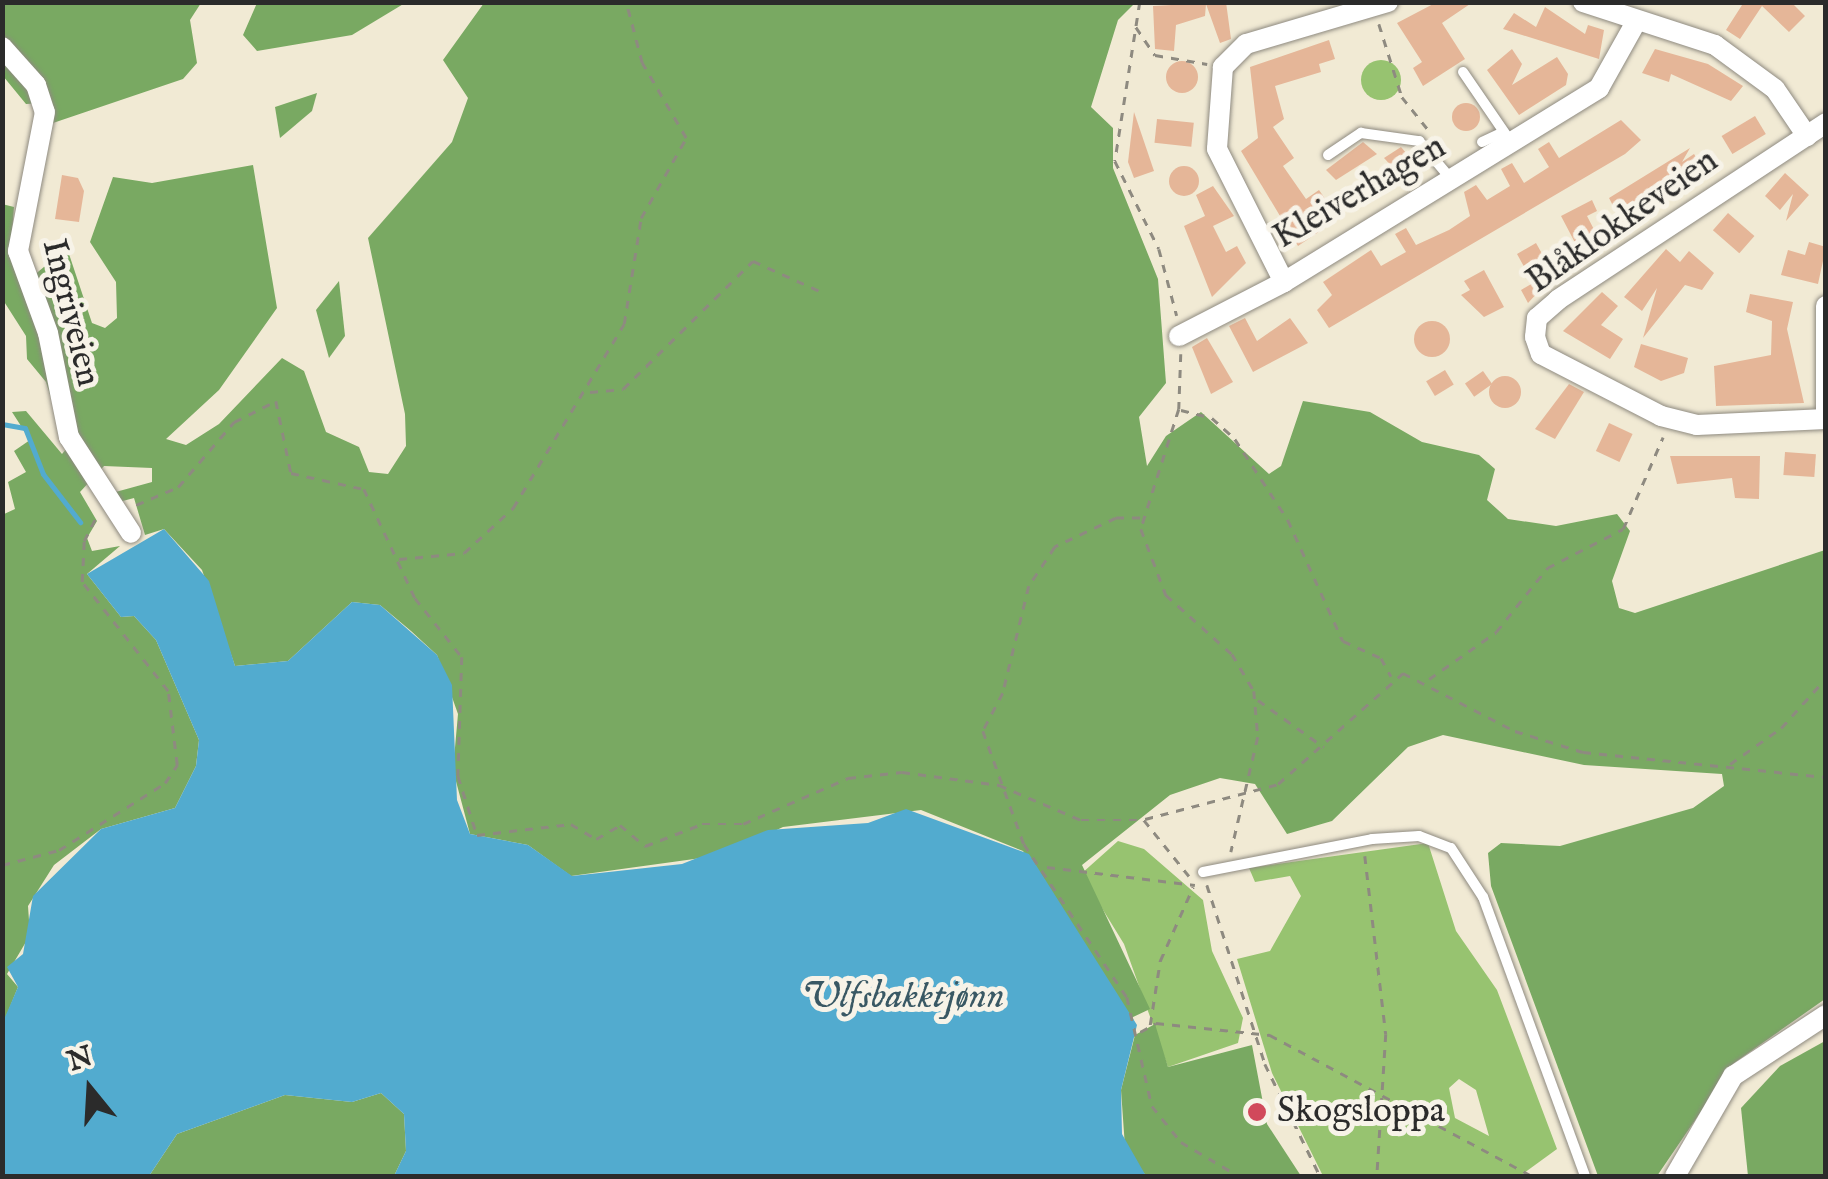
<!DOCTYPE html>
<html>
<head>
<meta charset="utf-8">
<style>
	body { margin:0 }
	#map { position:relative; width:1828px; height:1179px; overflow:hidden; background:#f1ead4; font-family:"IM FELL English",serif }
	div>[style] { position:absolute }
	.green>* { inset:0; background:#97c370 }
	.round { border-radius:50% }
	.forest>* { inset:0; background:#79a962 }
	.water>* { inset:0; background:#52abcf }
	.stream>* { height:5px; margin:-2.5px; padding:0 2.5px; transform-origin:2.5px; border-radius:2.5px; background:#52abcf }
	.building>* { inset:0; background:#e5b698; transform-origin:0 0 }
	.path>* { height:2.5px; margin-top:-1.25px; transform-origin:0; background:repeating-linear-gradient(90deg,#8e8a80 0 8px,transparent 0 16px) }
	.roads { filter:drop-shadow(0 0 2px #8e8a80) drop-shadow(0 0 2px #8e8a80) }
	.lane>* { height:10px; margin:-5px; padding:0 5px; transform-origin:5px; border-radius:5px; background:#fff }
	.street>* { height:20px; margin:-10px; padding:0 10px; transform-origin:10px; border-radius:10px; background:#fff }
	.dots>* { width:28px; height:28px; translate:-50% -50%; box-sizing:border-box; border:5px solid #f7f3e8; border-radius:50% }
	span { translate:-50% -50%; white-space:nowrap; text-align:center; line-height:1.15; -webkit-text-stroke:10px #f7f3e8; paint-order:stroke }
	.street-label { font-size:35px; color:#2b2b2b }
	.poi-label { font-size:35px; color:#2b2b2b }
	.left { translate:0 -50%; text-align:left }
	.water-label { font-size:38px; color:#395864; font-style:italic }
	.frame { position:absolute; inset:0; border:5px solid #2b2b2b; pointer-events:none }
	.north { position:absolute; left:40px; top:1039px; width:100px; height:100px; -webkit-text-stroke:8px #f7f3e8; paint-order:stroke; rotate:342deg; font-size:28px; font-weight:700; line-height:40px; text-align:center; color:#2b2b2b }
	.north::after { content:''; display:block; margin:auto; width:35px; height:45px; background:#2b2b2b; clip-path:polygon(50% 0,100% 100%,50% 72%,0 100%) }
</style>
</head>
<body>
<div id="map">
	<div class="green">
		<i class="round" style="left:1361px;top:60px;width:40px;height:40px"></i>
		<i style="clip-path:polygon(1118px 841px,1144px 849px,1203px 900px,1212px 951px,1243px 1018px,1238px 1043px,1168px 1067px,1124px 944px,1081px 874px)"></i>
		<i style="clip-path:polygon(evenodd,1428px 843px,1456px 931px,1497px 990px,1557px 1149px,1520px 1176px,1323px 1176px,1272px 1073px,1237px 959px,1270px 951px,1301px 896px,1290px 876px,1255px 882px,1249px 868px,1428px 843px,1459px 1079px,1476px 1090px,1489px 1136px,1455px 1118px,1449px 1088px,1459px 1079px)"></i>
	</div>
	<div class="forest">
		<i style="clip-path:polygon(2px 3px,201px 3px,190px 20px,197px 63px,183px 79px,53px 123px,46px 103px,26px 104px,3px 76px)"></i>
		<i style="clip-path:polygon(257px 3px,257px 2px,405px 3px,352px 35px,257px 51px,243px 35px)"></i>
		<i style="clip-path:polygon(484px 3px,1135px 3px,1118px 20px,1091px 107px,1113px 128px,1113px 168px,1158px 279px,1166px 383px,1139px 417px,1147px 466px,1166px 436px,1201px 412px,1269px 474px,1281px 466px,1303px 401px,1370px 412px,1422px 442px,1479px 455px,1495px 469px,1487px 500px,1508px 519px,1556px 526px,1617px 514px,1630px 531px,1612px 581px,1619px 608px,1635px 613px,1825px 550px,1825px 999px,1734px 1063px,1657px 1176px,1598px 1176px,1491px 886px,1488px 853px,1501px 843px,1560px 846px,1693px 808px,1724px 786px,1722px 774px,1584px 765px,1443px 735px,1408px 747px,1332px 821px,1287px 834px,1255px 784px,1220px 778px,1170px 795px,1082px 865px,1150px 1009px,1131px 1018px,1023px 851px,921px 810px,783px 827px,723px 855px,571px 876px,528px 845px,470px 834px,453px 770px,458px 714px,437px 655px,411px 631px,380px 605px,352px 602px,288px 661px,235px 666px,202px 570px,164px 529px,145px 535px,134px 498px,119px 502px,112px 493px,152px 482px,152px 468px,104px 466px,80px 492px,97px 521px,87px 538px,92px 551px,120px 546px,87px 574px,121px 617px,134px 616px,156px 640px,199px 740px,196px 766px,175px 808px,101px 829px,54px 865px,28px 906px,30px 935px,7px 974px,18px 987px,3px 1024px,2px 515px,15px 509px,8px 482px,26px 472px,14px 451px,30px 440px,12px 412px,26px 411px,62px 454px,67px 448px,46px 382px,27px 359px,26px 336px,3px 300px,2px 204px,14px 207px,11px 247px,33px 276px,67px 248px,92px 323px,105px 328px,117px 318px,116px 282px,90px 242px,113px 177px,152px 183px,253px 165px,277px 308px,219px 390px,166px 439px,186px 445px,219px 424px,282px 358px,304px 371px,326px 432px,359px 447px,369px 472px,388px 474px,406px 446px,405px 414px,368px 238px,452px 142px,468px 98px,443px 60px)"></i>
		<i style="clip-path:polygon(317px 93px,312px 111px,280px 138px,275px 107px)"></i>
		<i style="clip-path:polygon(339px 281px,345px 336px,329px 358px,316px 310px)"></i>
		<i style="clip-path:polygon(1155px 1024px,1168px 1067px,1252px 1045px,1267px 1124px,1301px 1176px,1146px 1176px,1125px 1147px,1121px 1090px,1135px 1035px)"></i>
		<i style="clip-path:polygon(1825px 1041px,1825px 1176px,1748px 1176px,1741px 1108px,1780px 1066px)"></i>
		<i style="clip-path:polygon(381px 1093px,404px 1114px,406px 1151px,394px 1176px,149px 1176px,177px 1134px,285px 1095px,352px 1102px)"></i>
	</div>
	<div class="water">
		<i style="clip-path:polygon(164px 529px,209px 581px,235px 666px,288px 661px,352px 602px,380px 605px,437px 655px,452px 685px,457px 800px,470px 834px,528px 845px,572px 876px,682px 864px,768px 830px,868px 823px,906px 809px,1029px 854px,1137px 1025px,1121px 1090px,1122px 1134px,1146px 1176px,394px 1176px,406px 1151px,404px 1114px,381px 1093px,352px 1102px,285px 1095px,177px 1134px,149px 1176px,3px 1176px,2px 1024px,18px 987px,7px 967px,23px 954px,33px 896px,101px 829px,175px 808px,196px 766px,199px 740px,156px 640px,134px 616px,121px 617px,87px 574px)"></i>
	</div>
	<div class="stream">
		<i style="left:2px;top:424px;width:23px;rotate:10deg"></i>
		<i style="left:25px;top:428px;width:49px;rotate:68.6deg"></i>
		<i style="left:43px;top:474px;width:61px;rotate:52.4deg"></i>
	</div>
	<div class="building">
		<i style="clip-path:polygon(1226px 2px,1231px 39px,1220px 43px,1206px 4px,1205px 16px,1176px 25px,1174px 51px,1155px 49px,1153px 6px)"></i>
		<i style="clip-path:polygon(1437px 2px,1473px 2px,1442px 23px,1465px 59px,1423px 86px,1413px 68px,1422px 62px,1397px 23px)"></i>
		<i style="clip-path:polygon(1744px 2px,1791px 2px,1805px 16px,1789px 32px,1762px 6px,1740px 39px,1726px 30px)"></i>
		<i style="clip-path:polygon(1545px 7px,1585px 34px,1588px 25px,1604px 30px,1599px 59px,1503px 29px,1514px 13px,1536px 27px)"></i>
		<i style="clip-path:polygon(1329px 40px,1335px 59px,1319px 64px,1321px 72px,1275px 86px,1284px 119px,1273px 127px,1294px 158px,1283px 166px,1306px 199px,1319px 190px,1331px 207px,1315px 218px,1323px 229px,1298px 246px,1241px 151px,1258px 138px,1250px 67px)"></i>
		<i style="clip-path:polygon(1512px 49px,1522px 64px,1512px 85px,1557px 57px,1568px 74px,1566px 85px,1519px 115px,1487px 70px)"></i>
		<i style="clip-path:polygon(1655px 49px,1708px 64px,1743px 86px,1731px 101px,1671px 74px,1669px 82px,1642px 73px)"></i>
		<i class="round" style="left:1166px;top:61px;width:32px;height:32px"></i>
		<i class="round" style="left:1452px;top:103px;width:28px;height:28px"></i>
		<i style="clip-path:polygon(1134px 112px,1154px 171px,1134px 178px,1128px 162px)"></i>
		<i style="left:1755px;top:116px;width:21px;height:39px;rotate:59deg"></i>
		<i style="left:1157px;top:119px;width:37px;height:24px;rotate:6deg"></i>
		<i style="clip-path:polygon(1621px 120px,1641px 140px,1625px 154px,1329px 328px,1317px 310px,1332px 295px,1323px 282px,1371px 250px,1381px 266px,1406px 252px,1395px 234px,1406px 228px,1416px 245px,1449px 230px,1470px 216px,1464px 192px,1476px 185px,1487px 200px,1510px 186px,1501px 169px,1512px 163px,1524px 183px,1549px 167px,1538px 149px,1549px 142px,1559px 158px)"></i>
		<i style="clip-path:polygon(1363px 142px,1377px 154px,1336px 180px,1326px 170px)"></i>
		<i style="clip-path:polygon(1401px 147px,1411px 159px,1397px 172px,1384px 158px)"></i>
		<i style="clip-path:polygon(1690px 148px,1682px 162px,1694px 154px,1701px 165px,1622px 223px,1609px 198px)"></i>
		<i class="round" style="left:1169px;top:166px;width:30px;height:30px"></i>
		<i style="clip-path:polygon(1785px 173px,1809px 195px,1786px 221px,1793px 194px,1780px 210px,1765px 196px)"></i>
		<i style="clip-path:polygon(62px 175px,78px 178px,84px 191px,79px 222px,55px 219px)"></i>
		<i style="clip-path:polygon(1213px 186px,1234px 216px,1213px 226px,1226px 252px,1237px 246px,1246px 263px,1212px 297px,1184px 226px,1205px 216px,1196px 195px)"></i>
		<i style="clip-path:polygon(1592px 200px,1597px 211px,1587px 216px,1601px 243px,1581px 254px,1561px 216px)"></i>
		<i style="left:1728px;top:213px;width:35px;height:23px;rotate:41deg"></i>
		<i style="clip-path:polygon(1809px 242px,1826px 247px,1818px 284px,1781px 275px,1788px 250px,1805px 255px)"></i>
		<i style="clip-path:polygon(1536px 243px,1554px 275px,1528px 303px,1521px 290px,1533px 283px,1517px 254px)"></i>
		<i style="clip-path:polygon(1666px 249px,1680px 262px,1689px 251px,1714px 273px,1702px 290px,1685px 285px,1643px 338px,1657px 288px,1642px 311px,1624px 297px)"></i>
		<i style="clip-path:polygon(1484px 270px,1504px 307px,1484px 317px,1461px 295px,1470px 290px,1464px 281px)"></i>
		<i style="clip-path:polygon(1602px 292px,1618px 306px,1601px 325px,1623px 339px,1610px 359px,1563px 331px)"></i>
		<i style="clip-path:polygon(1750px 294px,1793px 302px,1787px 329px,1804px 403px,1716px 406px,1714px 366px,1771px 355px,1772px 321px,1746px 312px)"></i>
		<i style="clip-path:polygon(1245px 318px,1257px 341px,1290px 318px,1308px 343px,1253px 372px,1229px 326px)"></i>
		<i class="round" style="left:1414px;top:321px;width:36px;height:36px"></i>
		<i style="clip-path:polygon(1207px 338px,1233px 382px,1211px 394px,1192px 347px)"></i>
		<i style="clip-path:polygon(1641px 344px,1688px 358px,1684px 373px,1661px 381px,1634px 367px)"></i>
		<i style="left:1445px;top:370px;width:17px;height:22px;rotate:59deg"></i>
		<i style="left:1483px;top:371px;width:16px;height:22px;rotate:55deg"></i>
		<i class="round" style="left:1489px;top:376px;width:32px;height:32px"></i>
		<i style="clip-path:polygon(1569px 384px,1584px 392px,1555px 439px,1535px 429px)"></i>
		<i style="left:1609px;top:423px;width:26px;height:31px;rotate:25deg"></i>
		<i style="left:1785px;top:452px;width:31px;height:23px;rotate:4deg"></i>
		<i style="clip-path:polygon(1670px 456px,1760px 456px,1759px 499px,1735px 498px,1732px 478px,1677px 484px)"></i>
	</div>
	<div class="path">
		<i style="left:1140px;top:2px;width:161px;rotate:98.9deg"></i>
		<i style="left:1115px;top:161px;width:98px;rotate:63.4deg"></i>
		<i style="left:1159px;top:249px;width:69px;rotate:75deg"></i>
		<i style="left:1379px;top:24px;width:77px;rotate:72.5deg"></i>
		<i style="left:1402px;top:97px;width:45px;rotate:51.3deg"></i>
		<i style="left:1136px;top:27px;width:34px;rotate:56deg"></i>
		<i style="left:1155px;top:55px;width:53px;rotate:9.8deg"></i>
		<i style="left:1181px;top:354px;width:55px;rotate:92.1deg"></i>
		<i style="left:1179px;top:409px;width:126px;rotate:107.6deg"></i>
		<i style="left:1141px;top:529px;width:71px;rotate:69.3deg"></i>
		<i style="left:1166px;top:595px;width:89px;rotate:41.8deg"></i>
		<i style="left:1232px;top:654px;width:43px;rotate:59.3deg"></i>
		<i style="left:1254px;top:691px;width:46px;rotate:85deg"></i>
		<i style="left:1258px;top:737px;width:118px;rotate:103.2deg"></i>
		<i style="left:590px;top:392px;width:33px;rotate:-5deg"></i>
		<i style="left:623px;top:389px;width:182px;rotate:-44.6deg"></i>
		<i style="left:753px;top:261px;width:76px;rotate:24.2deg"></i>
		<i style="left:1181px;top:410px;width:32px;rotate:14deg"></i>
		<i style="left:1212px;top:418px;width:31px;rotate:42deg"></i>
		<i style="left:1235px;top:439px;width:97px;rotate:56.8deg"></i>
		<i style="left:1288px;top:520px;width:133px;rotate:65.6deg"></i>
		<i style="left:1343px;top:641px;width:42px;rotate:24.1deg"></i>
		<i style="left:1381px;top:658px;width:21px;rotate:61deg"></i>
		<i style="left:136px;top:505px;width:46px;rotate:-23.2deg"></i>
		<i style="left:178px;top:487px;width:86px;rotate:-49.3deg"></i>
		<i style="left:234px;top:422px;width:47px;rotate:-26.6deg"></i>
		<i style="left:276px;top:401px;width:74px;rotate:78.2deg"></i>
		<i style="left:291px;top:473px;width:75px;rotate:12.4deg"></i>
		<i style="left:364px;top:489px;width:120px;rotate:64.9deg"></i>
		<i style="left:415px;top:598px;width:75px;rotate:51.5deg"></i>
		<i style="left:462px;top:657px;width:119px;rotate:91.9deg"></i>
		<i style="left:458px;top:776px;width:62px;rotate:72.1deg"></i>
		<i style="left:477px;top:835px;width:95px;rotate:-6.7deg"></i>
		<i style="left:571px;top:824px;width:29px;rotate:31deg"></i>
		<i style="left:596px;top:839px;width:28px;rotate:-30deg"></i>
		<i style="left:620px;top:825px;width:33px;rotate:40deg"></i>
		<i style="left:645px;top:846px;width:61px;rotate:-21.1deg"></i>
		<i style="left:702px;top:824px;width:41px"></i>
		<i style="left:743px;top:824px;width:115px;rotate:-23.7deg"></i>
		<i style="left:848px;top:778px;width:54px;rotate:-6.3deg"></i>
		<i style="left:902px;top:772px;width:98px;rotate:7.6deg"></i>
		<i style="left:999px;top:785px;width:89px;rotate:23.1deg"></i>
		<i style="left:1081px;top:820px;width:63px"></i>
		<i style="left:1144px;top:820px;width:72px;rotate:51.2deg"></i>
		<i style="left:1140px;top:518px;width:24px;rotate:180deg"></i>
		<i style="left:1116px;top:518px;width:68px;rotate:154.6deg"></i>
		<i style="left:1055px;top:547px;width:47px;rotate:123.7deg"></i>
		<i style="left:1029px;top:586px;width:110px;rotate:103.7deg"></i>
		<i style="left:1003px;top:693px;width:43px;rotate:117.8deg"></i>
		<i style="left:983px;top:731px;width:120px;rotate:70.1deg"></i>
		<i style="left:1024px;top:844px;width:184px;rotate:56.1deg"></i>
		<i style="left:1127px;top:997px;width:112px;rotate:77.1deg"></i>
		<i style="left:1152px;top:1106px;width:46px;rotate:51.1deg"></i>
		<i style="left:1181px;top:1142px;width:67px;rotate:30.4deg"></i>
		<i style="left:399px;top:559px;width:65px;rotate:-5.3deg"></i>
		<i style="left:464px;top:553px;width:67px;rotate:-42.6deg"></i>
		<i style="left:513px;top:508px;width:215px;rotate:-58.9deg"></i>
		<i style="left:624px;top:324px;width:107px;rotate:-80.9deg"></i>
		<i style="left:641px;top:218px;width:92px;rotate:-60.6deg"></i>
		<i style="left:686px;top:138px;width:87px;rotate:-120.4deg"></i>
		<i style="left:642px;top:63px;width:63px;rotate:-104.7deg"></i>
		<i style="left:1429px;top:679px;width:82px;rotate:-35deg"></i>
		<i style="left:1496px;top:632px;width:82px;rotate:-51.4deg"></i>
		<i style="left:1547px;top:568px;width:85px;rotate:-27.2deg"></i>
		<i style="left:1623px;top:529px;width:100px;rotate:-66.5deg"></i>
		<i style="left:1258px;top:700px;width:81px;rotate:35.5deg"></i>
		<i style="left:1730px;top:764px;width:62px;rotate:-35.2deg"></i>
		<i style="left:1781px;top:728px;width:67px;rotate:-48deg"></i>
		<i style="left:1145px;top:819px;width:138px;rotate:-14.7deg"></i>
		<i style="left:1278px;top:784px;width:167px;rotate:-41.6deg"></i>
		<i style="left:1403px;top:673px;width:126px;rotate:27.4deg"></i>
		<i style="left:1515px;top:731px;width:71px;rotate:17.2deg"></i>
		<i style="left:1583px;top:752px;width:244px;rotate:5.9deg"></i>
		<i style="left:1365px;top:856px;width:179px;rotate:83.3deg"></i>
		<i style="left:1386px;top:1034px;width:142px;rotate:93.6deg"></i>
		<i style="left:2px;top:865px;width:59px;rotate:-14.7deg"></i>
		<i style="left:59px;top:850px;width:125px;rotate:-32.3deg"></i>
		<i style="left:165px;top:783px;width:22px;rotate:-56deg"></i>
		<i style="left:177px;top:765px;width:75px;rotate:-96.9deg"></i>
		<i style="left:168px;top:691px;width:139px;rotate:-128.3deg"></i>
		<i style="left:82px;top:582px;width:41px;rotate:-87.2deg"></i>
		<i style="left:84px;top:541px;width:28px;rotate:-63deg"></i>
		<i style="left:1047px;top:867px;width:149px;rotate:6.9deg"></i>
		<i style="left:1207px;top:885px;width:188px;rotate:72deg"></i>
		<i style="left:1265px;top:1064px;width:125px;rotate:63.8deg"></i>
		<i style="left:1150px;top:1025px;width:65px;rotate:-81.1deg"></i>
		<i style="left:1160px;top:961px;width:81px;rotate:-66deg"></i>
		<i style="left:1140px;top:1032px;width:18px;rotate:-29deg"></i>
		<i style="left:1156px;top:1023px;width:115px;rotate:6deg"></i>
		<i style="left:1270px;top:1035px;width:298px;rotate:28.3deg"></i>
	</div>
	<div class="roads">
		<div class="lane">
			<i style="left:1463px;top:72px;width:85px;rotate:55.6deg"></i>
			<i style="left:1482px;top:142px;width:23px;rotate:-25deg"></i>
			<i style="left:1328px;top:155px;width:40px;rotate:-34deg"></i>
			<i style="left:1361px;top:133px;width:59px;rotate:7.9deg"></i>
			<i style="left:1419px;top:141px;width:50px;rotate:49.9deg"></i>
			<i style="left:1203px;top:872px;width:172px;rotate:-11deg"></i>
			<i style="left:1372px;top:839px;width:47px;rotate:-3.7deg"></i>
			<i style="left:1419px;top:836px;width:34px;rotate:21deg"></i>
			<i style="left:1451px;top:848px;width:59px;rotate:56.9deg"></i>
			<i style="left:1483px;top:897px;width:297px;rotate:69.9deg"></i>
		</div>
		<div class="street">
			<i style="left:1388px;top:2px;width:148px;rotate:163.5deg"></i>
			<i style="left:1246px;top:44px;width:33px;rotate:135deg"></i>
			<i style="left:1223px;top:67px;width:82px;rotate:94.2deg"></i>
			<i style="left:1217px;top:149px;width:149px;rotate:63.3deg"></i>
			<i style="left:1284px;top:282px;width:370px;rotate:-31.6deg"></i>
			<i style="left:1599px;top:88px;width:76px;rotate:-60.7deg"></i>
			<i style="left:1583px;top:2px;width:139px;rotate:18deg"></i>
			<i style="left:1715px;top:45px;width:74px;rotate:36.3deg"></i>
			<i style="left:1775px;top:89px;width:57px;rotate:55.8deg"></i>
			<i style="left:2px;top:47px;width:51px;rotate:48.2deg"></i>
			<i style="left:36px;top:85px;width:28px;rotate:72deg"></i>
			<i style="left:45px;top:112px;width:142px;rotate:101deg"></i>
			<i style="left:18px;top:251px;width:87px;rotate:69.9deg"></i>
			<i style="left:48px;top:333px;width:106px;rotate:78.6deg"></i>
			<i style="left:69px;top:437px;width:114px;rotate:57.1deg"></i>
			<i style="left:1826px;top:123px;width:321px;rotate:146.6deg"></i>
			<i style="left:1558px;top:300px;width:28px;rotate:139deg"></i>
			<i style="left:1537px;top:318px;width:19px;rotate:96deg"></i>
			<i style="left:1535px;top:337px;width:18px;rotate:71deg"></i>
			<i style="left:1541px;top:354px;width:135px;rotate:27.3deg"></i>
			<i style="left:1661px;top:416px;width:37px;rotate:14deg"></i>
			<i style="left:1697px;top:425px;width:129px;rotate:-2.7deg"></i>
			<i style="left:1826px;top:306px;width:105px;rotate:90deg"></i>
			<i style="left:1179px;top:336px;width:118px;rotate:-27.2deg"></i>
			<i style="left:1675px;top:1176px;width:116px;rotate:-59.9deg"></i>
			<i style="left:1733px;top:1076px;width:111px;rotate:-33.3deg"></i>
		</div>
	</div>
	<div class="dots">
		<i style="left:1257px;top:1112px;background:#d1495b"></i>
	</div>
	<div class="street-label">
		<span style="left:1360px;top:193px;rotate:-30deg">Kleiverhagen</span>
		<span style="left:1623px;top:222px;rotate:-35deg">Blåklokkeveien</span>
		<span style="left:70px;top:313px;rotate:76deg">Ingriveien</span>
	</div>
	<div class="poi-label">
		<span class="left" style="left:1277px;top:1112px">Skogsloppa</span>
	</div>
	<div class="water-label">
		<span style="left:903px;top:998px">Ulfsbakktjønn</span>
	</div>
	<div class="frame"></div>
	<div class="north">N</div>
</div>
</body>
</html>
